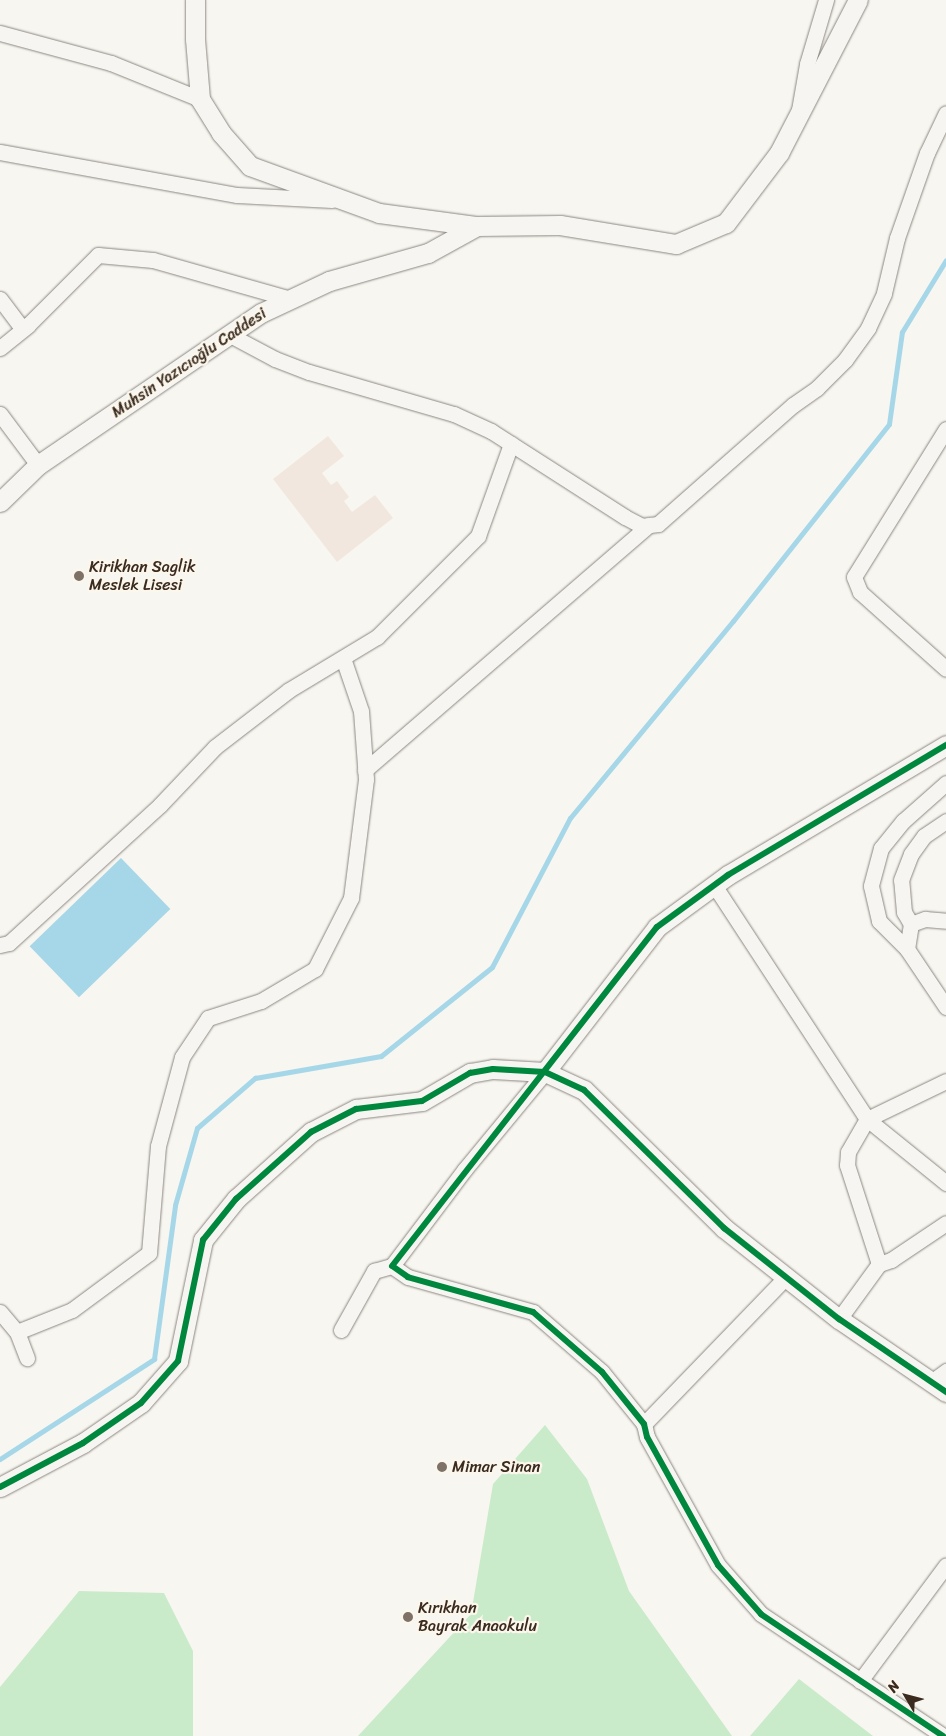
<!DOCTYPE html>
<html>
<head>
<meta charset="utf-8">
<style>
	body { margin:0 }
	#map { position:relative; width:946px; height:1736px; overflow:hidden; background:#f8f6f0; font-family:Sriracha,sans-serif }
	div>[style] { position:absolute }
	.built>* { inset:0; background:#f1e7de }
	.green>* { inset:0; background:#c9ebca }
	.water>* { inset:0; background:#a6d7e8; transform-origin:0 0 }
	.stream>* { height:5px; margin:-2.5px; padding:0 2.5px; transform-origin:2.5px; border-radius:2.5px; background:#a6d7e8 }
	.roads { filter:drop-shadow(0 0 1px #8b8781) drop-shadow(0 0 1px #8b8781) }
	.minor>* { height:15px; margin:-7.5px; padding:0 7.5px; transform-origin:7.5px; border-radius:7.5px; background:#f6f5f1 }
	.tertiary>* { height:19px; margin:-9.5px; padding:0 9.5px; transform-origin:9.5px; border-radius:9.5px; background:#f6f5f1 }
	.cycleway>* { height:6px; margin:-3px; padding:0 3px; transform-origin:3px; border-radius:3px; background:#00873e }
	.dots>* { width:14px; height:14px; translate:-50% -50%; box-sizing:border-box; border:2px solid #fbf7ec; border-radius:50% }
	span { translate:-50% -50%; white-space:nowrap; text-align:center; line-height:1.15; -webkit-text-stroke:4.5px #fbf7ec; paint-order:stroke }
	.street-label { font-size:16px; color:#3b2a1e }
	.poi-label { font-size:16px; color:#3b2a1e }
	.left { translate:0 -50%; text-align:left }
	.north { position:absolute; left:881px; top:1671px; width:50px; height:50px; -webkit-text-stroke:4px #fbf7ec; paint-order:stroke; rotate:307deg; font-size:14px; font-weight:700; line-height:20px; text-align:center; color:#3b2a1e }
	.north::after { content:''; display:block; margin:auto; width:18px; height:22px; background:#3b2a1e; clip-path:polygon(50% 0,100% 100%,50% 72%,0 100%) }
</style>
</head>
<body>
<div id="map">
	<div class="built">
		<i style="clip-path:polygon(328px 436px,344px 456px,322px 473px,331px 485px,337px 481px,349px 497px,344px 501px,352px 512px,375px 495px,393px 518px,337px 562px,273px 479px)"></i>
	</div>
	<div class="green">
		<i style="clip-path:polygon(545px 1425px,587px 1479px,629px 1591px,732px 1736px,358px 1736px,471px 1614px,493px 1484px)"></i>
		<i style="clip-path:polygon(79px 1591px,164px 1593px,193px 1651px,193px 1736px,0 1736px,0 1687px)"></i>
		<i style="clip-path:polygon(799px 1679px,873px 1736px,750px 1736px)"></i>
	</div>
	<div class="water">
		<i style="left:121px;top:858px;width:71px;height:127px;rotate:46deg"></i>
	</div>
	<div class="stream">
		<i style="left:0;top:1459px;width:184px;rotate:-33deg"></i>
		<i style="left:154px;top:1359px;width:155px;rotate:-82.2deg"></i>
		<i style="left:175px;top:1205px;width:80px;rotate:-74.1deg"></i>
		<i style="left:197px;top:1128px;width:77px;rotate:-40.8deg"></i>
		<i style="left:255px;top:1078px;width:128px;rotate:-9.9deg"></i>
		<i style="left:381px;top:1056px;width:142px;rotate:-38.7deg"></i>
		<i style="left:492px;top:967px;width:168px;rotate:-62.4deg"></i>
		<i style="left:570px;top:818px;width:256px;rotate:-50.4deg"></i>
		<i style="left:733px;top:621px;width:251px;rotate:-51.6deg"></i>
		<i style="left:889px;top:424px;width:93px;rotate:-82deg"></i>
		<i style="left:902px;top:332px;width:84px;rotate:-58.6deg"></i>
	</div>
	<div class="roads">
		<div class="minor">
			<i style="left:0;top:33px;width:115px;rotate:15.1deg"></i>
			<i style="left:111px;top:63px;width:96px;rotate:22deg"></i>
			<i style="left:799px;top:110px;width:47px;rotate:-80.1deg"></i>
			<i style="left:807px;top:64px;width:67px;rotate:-73.5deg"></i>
			<i style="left:0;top:152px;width:241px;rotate:10.3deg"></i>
			<i style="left:237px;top:195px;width:95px;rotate:3deg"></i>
			<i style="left:0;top:299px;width:35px;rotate:53deg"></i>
			<i style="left:21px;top:327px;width:7px;rotate:-16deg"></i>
			<i style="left:28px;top:325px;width:99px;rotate:-45deg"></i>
			<i style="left:98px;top:255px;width:55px;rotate:5.2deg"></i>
			<i style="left:153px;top:260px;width:143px;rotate:15.8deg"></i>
			<i style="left:228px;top:334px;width:53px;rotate:28deg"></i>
			<i style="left:275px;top:359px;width:36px;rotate:21deg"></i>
			<i style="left:309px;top:372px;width:151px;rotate:16.2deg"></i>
			<i style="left:454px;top:414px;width:41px;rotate:24.7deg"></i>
			<i style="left:491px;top:431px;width:159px;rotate:32.7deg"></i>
			<i style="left:625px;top:517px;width:19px;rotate:28deg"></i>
			<i style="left:642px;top:526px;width:16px;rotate:-7deg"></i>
			<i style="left:658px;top:524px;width:180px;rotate:-41.4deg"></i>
			<i style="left:793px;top:405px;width:29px;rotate:-35deg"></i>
			<i style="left:817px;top:388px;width:40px;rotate:-45deg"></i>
			<i style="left:845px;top:360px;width:39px;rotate:-54deg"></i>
			<i style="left:868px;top:328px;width:38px;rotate:-65deg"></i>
			<i style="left:884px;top:293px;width:57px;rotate:-76.7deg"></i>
			<i style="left:897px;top:238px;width:90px;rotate:-70.6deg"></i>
			<i style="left:927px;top:153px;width:44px;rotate:-64.6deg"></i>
			<i style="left:0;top:348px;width:36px;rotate:-39deg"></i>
			<i style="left:0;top:414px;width:64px;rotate:53.3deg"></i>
			<i style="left:946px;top:429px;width:174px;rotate:121.9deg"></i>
			<i style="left:854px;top:577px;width:16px;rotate:68deg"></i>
			<i style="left:860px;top:592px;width:115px;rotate:41.8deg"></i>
			<i style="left:365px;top:770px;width:375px;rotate:-40.8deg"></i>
			<i style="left:946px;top:783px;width:57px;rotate:138.5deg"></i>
			<i style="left:903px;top:821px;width:35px;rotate:129deg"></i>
			<i style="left:881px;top:848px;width:39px;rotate:105deg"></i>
			<i style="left:871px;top:886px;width:36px;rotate:77deg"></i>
			<i style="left:879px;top:921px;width:40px;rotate:45deg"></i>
			<i style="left:907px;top:949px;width:70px;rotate:56.1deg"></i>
			<i style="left:714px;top:885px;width:280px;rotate:56.8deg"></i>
			<i style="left:867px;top:1119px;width:102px;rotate:39deg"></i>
			<i style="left:911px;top:924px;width:15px;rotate:-20deg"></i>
			<i style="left:925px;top:919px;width:21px;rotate:5deg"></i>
			<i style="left:0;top:945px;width:9px;rotate:-13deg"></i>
			<i style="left:9px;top:943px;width:205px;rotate:-42.4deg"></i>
			<i style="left:160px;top:805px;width:80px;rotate:-46.5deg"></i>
			<i style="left:215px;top:747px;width:93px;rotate:-37.6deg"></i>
			<i style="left:289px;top:690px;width:103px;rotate:-31.1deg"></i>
			<i style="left:377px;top:637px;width:143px;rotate:-45deg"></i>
			<i style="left:478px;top:536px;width:98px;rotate:-70.3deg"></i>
			<i style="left:907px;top:949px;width:25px;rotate:-81deg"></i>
			<i style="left:911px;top:924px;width:14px;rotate:-120deg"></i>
			<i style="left:904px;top:912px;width:32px;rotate:-95deg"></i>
			<i style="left:901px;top:880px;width:28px;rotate:-69deg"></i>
			<i style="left:911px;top:854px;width:22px;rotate:-54deg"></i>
			<i style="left:924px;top:836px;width:27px;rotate:-34deg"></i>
			<i style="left:545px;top:1072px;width:126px;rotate:129.5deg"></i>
			<i style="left:465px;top:1169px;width:121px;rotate:127deg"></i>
			<i style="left:392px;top:1266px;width:19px;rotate:35deg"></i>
			<i style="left:408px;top:1277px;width:130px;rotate:15.6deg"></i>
			<i style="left:533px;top:1312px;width:91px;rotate:41deg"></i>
			<i style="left:602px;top:1372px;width:67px;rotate:51.1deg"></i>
			<i style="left:644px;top:1424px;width:13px;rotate:77deg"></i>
			<i style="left:647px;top:1437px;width:146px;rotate:61deg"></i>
			<i style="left:718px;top:1565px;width:65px;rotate:48.7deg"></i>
			<i style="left:761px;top:1614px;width:219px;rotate:33.8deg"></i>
			<i style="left:946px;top:1081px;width:88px;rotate:154.3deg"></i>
			<i style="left:867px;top:1119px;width:38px;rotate:120deg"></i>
			<i style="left:848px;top:1152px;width:13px;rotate:94deg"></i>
			<i style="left:847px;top:1165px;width:104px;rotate:72.1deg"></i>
			<i style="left:879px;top:1264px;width:13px;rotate:-18deg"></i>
			<i style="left:891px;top:1260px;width:66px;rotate:-33.9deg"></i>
			<i style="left:0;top:1312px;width:26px;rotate:50deg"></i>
			<i style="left:17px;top:1332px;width:28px;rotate:69deg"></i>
			<i style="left:839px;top:1319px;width:68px;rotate:-54deg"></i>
			<i style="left:341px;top:1330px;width:68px;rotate:-60.8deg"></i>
			<i style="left:374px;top:1271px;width:19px;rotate:-16deg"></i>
			<i style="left:17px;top:1332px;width:59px;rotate:-21.8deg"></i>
			<i style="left:72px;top:1310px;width:96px;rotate:-36.5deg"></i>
			<i style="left:149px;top:1253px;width:107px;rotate:-85.2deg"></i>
			<i style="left:158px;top:1146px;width:92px;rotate:-74.9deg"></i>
			<i style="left:182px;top:1057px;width:47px;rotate:-56.3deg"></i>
			<i style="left:208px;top:1018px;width:56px;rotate:-17.8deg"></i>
			<i style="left:261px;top:1001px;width:63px;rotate:-30.7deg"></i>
			<i style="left:315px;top:969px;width:80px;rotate:-63.1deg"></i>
			<i style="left:351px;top:898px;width:120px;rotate:-82.8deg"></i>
			<i style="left:366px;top:779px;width:68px;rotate:-94.2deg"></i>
			<i style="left:361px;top:711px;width:56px;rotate:-108.8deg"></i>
			<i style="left:931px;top:1382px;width:19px;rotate:-36deg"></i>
			<i style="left:644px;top:1424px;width:204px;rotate:-46deg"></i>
			<i style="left:860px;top:1681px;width:144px;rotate:-53.4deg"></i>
		</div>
		<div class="tertiary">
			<i style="left:195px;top:0;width:39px;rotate:90deg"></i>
			<i style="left:195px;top:39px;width:60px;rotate:85.2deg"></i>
			<i style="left:200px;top:99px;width:40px;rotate:58deg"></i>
			<i style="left:221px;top:133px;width:44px;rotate:48.7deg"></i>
			<i style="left:250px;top:166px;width:137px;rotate:20deg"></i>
			<i style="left:379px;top:213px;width:99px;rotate:7.6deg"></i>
			<i style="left:477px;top:226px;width:83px;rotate:-0.7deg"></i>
			<i style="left:560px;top:225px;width:118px;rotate:9.3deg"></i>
			<i style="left:676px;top:244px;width:54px;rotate:-22.8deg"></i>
			<i style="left:726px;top:223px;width:88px;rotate:-52.9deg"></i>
			<i style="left:779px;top:153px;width:172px;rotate:-62.7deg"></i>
			<i style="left:0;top:502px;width:53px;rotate:-44.2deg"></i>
			<i style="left:38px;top:465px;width:270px;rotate:-34.3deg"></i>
			<i style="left:261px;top:313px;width:75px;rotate:-25.2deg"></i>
			<i style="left:329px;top:281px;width:103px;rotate:-15.8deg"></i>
			<i style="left:428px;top:253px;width:56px;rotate:-28.9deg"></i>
			<i style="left:545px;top:1072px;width:183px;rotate:-52.3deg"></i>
			<i style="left:657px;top:927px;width:88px;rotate:-36.2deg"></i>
			<i style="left:728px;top:875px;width:254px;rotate:-30.8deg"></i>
			<i style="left:0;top:1487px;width:94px;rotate:-27.9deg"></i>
			<i style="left:83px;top:1443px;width:70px;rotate:-34.6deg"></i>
			<i style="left:141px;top:1403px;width:56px;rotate:-48.6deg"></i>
			<i style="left:178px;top:1361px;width:124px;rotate:-78.3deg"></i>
			<i style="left:203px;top:1240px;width:53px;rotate:-51.2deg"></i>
			<i style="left:236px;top:1199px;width:101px;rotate:-41.8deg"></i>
			<i style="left:311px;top:1132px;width:51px;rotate:-27.1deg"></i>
			<i style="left:356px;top:1109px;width:66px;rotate:-6.9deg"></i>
			<i style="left:422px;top:1101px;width:56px;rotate:-30.3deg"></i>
			<i style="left:470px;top:1073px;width:23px;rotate:-10deg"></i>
			<i style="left:493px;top:1069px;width:52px;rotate:3.3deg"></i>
			<i style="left:545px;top:1072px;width:43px;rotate:24.8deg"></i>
			<i style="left:584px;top:1090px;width:197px;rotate:44.6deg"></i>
			<i style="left:724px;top:1228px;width:147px;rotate:38.4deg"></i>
			<i style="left:839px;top:1319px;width:130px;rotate:34.3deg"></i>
		</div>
	</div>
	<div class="cycleway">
		<i style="left:0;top:1487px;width:94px;rotate:-27.9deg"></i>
		<i style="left:83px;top:1443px;width:70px;rotate:-34.6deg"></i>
		<i style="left:141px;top:1403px;width:56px;rotate:-48.6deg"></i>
		<i style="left:178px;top:1361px;width:124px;rotate:-78.3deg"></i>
		<i style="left:203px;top:1240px;width:53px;rotate:-51.2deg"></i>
		<i style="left:236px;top:1199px;width:101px;rotate:-41.8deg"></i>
		<i style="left:311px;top:1132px;width:51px;rotate:-27.1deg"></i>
		<i style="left:356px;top:1109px;width:66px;rotate:-6.9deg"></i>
		<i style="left:422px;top:1101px;width:56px;rotate:-30.3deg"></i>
		<i style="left:470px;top:1073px;width:23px;rotate:-10deg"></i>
		<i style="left:493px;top:1069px;width:52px;rotate:3.3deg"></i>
		<i style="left:545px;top:1072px;width:43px;rotate:24.8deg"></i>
		<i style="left:584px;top:1090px;width:197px;rotate:44.6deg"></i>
		<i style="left:724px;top:1228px;width:147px;rotate:38.4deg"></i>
		<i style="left:839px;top:1319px;width:130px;rotate:34.3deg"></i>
		<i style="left:943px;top:1736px;width:219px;rotate:-146.2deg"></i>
		<i style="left:761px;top:1614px;width:65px;rotate:-131.3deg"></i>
		<i style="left:718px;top:1565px;width:146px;rotate:-119deg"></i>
		<i style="left:647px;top:1437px;width:13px;rotate:-103deg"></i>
		<i style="left:644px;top:1424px;width:67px;rotate:-128.9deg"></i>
		<i style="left:602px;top:1372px;width:91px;rotate:-139deg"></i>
		<i style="left:533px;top:1312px;width:130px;rotate:-164.4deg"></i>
		<i style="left:408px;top:1277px;width:19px;rotate:-145deg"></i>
		<i style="left:392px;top:1266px;width:430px;rotate:-52deg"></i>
		<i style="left:657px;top:927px;width:88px;rotate:-36.2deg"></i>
		<i style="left:728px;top:875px;width:254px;rotate:-30.8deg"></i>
	</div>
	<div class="dots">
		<i style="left:79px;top:576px;background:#7d7168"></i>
		<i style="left:442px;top:1467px;background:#7d7168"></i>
		<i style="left:408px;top:1617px;background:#7d7168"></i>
	</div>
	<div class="street-label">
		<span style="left:189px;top:363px;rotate:-34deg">Muhsin Yazıcıoğlu Caddesi</span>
	</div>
	<div class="poi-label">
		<span class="left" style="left:89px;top:576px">Kirikhan Saglik<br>Meslek Lisesi</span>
		<span class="left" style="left:452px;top:1467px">Mimar Sinan</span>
		<span class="left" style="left:418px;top:1617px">Kırıkhan<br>Bayrak Anaokulu</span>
	</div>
	<div class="north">N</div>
</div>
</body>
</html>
